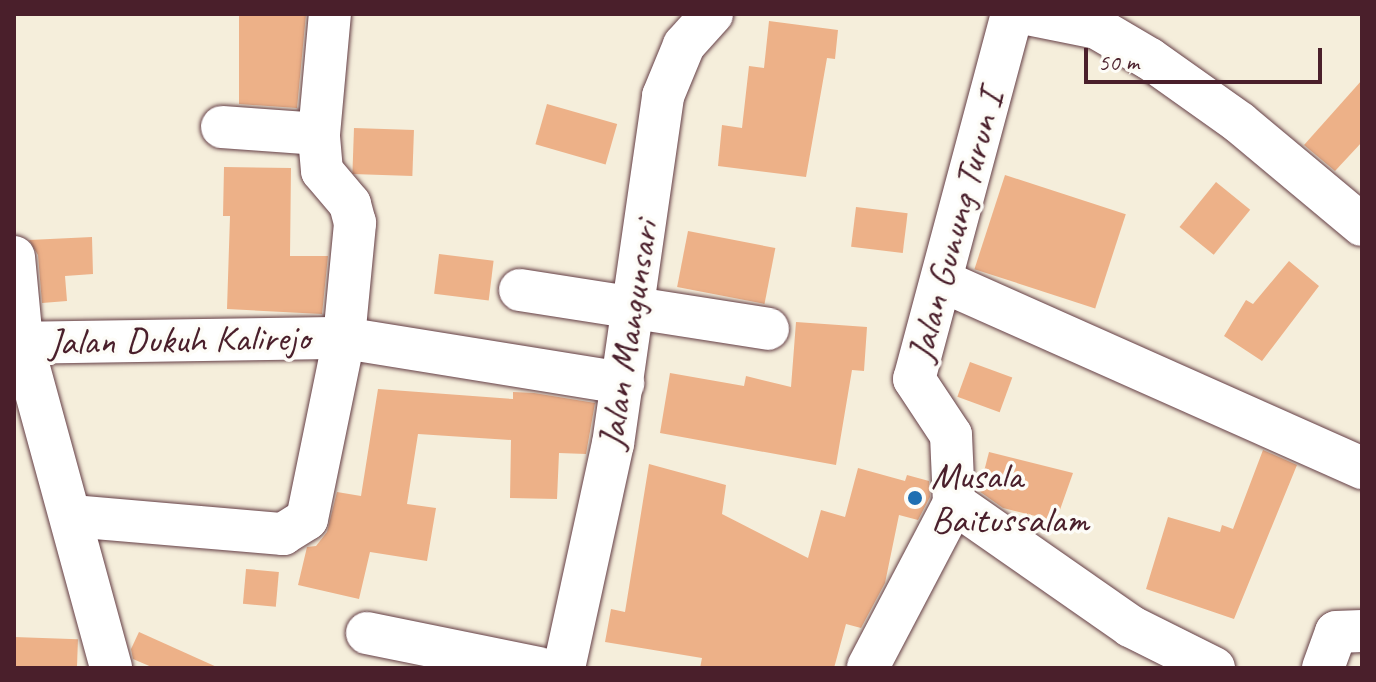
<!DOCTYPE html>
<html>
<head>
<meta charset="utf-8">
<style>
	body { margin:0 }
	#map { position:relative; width:1376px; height:682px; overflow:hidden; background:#f5eedb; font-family:Caveat,sans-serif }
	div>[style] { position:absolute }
	.building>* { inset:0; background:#edb188; transform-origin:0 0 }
	.roads { filter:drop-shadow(0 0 2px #643e45) drop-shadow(0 0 2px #643e45) }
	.minor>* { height:42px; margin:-21px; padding:0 21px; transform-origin:21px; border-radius:21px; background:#fff }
	.dots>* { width:22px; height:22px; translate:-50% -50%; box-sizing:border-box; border:4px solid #fdfcf7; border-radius:50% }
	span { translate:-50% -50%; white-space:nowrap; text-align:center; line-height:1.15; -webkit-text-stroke:7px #fdfcf7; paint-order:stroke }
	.street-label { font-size:38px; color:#4a1f2b }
	.poi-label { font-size:38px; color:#4a1f2b }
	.left { translate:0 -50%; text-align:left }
	.frame { position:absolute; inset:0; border:16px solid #4a1f2b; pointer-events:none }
	.scale { position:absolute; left:1084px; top:48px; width:238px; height:36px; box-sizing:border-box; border:4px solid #4a1f2b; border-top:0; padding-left:10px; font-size:24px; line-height:28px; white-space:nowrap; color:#4a1f2b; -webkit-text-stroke:6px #fdfcf7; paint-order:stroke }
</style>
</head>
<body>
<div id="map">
	<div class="building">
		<i style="clip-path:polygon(239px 14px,306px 14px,297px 108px,239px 104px)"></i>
		<i style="clip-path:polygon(769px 21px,838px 30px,835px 59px,827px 58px,806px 177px,718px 166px,722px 125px,742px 128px,749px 66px,764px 68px)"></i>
		<i style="clip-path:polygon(1362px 80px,1362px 142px,1335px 171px,1304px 145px)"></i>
		<i style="left:547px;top:104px;width:73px;height:42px;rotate:16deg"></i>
		<i style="left:354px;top:128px;width:60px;height:46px;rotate:2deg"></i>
		<i style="clip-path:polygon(224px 167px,291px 168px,290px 256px,328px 256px,322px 314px,227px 309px,230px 216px,223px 216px)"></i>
		<i style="left:1005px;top:175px;width:127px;height:99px;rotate:18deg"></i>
		<i style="left:1216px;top:182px;width:44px;height:58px;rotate:39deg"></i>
		<i style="left:856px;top:207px;width:52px;height:40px;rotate:7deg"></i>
		<i style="left:688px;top:231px;width:89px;height:57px;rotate:11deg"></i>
		<i style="clip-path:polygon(92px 237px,93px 274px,65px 276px,67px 301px,42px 303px,38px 255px,29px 240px)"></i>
		<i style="left:439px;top:254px;width:55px;height:40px;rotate:7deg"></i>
		<i style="clip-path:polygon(1289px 261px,1319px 286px,1262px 361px,1224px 336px,1246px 300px,1253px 304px)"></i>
		<i style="clip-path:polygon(796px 322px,867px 327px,864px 371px,852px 370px,836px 465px,660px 433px,670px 373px,744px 386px,746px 376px,791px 387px)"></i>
		<i style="left:970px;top:362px;width:45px;height:37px;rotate:20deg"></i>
		<i style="clip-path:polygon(378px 389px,513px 399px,513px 392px,534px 393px,595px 403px,586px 454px,559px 453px,557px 499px,510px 498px,511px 440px,418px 434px,407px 504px,436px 508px,427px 561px,370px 552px,359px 599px,298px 585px,307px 547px,316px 546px,327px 532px,337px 492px,361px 496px)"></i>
		<i style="clip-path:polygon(1263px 450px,1297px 465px,1234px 619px,1146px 589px,1168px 517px,1220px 532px,1222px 525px,1233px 529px)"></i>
		<i style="clip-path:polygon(989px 452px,1073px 473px,1056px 521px,1003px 508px,979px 491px)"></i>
		<i style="clip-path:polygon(649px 464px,726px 485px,722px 514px,808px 558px,821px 510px,845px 517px,858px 468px,905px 481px,907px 475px,929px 481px,930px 497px,918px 520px,899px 515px,885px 583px,861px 628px,846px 624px,834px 668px,700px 668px,702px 658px,605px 642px,611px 609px,625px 612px)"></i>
		<i style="left:246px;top:569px;width:33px;height:35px;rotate:5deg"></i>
		<i style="clip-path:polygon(139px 632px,219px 668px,154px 668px,133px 659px,131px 649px)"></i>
		<i style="left:14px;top:637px;width:64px;height:31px;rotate:2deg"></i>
	</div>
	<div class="roads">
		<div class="minor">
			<i style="left:1012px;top:14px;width:378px;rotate:105deg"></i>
			<i style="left:914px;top:379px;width:67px;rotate:56.5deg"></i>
			<i style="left:951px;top:435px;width:68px;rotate:87.5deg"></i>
			<i style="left:954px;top:503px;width:215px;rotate:34.9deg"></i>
			<i style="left:1130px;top:626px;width:94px;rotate:26.6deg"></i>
			<i style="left:1027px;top:14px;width:71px;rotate:11.3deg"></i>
			<i style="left:1097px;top:28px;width:61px;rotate:30.3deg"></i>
			<i style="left:1150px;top:59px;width:110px;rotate:35.4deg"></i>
			<i style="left:1240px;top:123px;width:159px;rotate:39.9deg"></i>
			<i style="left:222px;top:127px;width:97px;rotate:4.1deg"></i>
			<i style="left:14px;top:257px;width:85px;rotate:84.6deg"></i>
			<i style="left:22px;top:342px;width:338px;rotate:74.7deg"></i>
			<i style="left:942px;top:281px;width:460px;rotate:24deg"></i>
			<i style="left:520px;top:290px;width:251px;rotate:8.9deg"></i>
			<i style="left:14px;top:343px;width:330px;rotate:-0.9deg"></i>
			<i style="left:344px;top:338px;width:283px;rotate:9.2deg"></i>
			<i style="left:72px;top:516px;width:212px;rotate:4.9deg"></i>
			<i style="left:283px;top:534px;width:28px;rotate:-32deg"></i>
			<i style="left:307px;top:519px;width:185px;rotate:-78.4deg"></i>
			<i style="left:344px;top:338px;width:116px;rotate:-84.5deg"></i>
			<i style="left:355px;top:223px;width:20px;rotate:-105deg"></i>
			<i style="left:350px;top:204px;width:43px;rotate:-130.3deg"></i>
			<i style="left:322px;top:171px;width:37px;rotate:-95deg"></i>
			<i style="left:319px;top:134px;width:121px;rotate:-84.8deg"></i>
			<i style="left:367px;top:633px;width:176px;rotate:11.5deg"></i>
			<i style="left:868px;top:667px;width:185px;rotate:-62.3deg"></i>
			<i style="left:564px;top:668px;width:229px;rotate:-77.7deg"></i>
			<i style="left:613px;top:444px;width:352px;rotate:-81.8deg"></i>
			<i style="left:663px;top:96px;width:55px;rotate:-67.6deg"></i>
			<i style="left:684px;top:45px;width:42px;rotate:-47.9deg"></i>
			<i style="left:1323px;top:668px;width:38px;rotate:-70deg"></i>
			<i style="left:1336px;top:632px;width:26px;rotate:-2deg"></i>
		</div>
	</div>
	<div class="dots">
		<i style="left:915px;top:498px;background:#1f6fb2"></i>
	</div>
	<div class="street-label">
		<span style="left:955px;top:226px;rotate:-75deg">Jalan Gunung Turun I</span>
		<span style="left:628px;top:335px;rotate:-81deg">Jalan Mangunsari</span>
		<span style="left:179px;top:340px;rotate:-1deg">Jalan Dukuh Kalirejo</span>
	</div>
	<div class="poi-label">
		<span class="left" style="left:931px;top:498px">Musala<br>Baitussalam</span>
	</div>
	<div class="frame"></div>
	<div class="scale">50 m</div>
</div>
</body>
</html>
